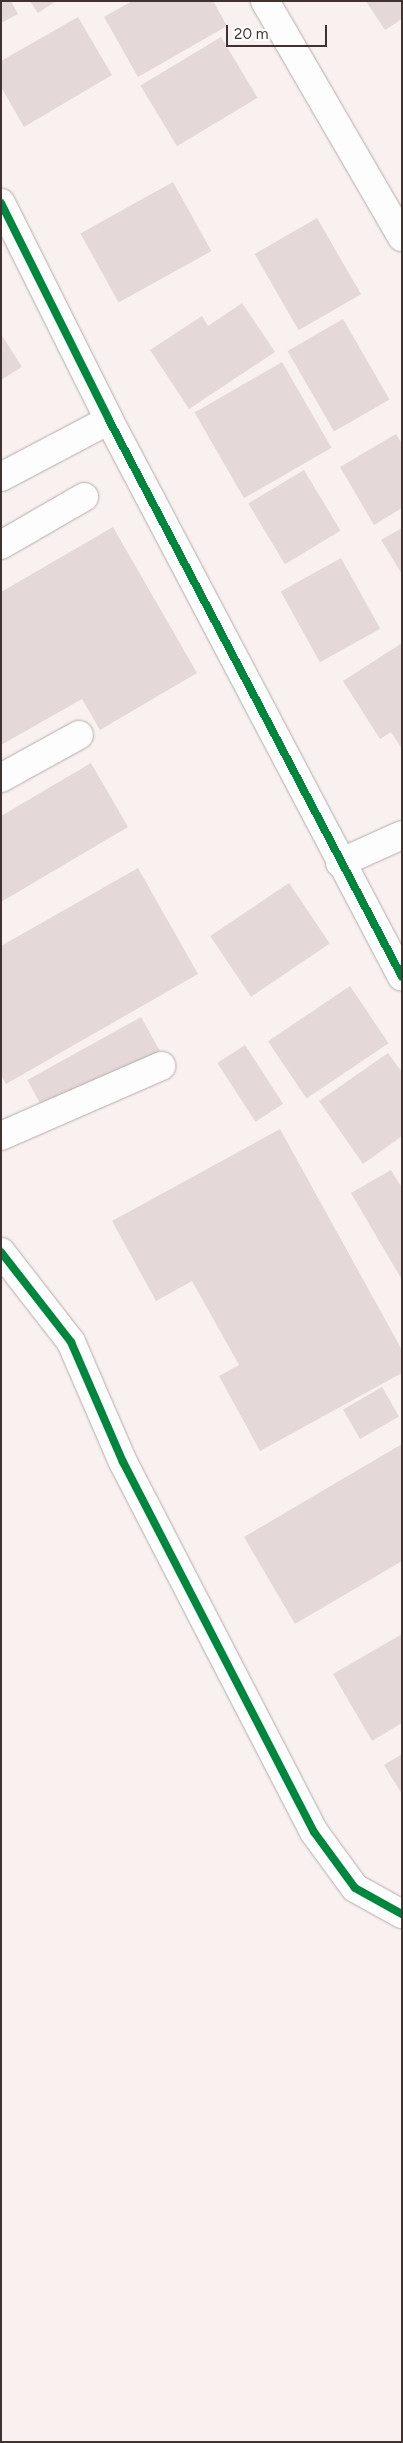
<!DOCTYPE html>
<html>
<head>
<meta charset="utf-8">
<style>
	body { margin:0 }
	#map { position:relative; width:403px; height:2443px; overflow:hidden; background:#f8f1f0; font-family:Figtree,sans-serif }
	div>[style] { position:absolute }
	.building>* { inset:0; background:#e4d9d8; transform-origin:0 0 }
	.roads { filter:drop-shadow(0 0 1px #b5acab) drop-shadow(0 0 1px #b5acab) }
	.minor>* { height:28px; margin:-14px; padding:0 14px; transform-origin:14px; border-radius:14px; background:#fefdfd }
	.cycleway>* { height:8px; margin:-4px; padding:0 4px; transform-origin:4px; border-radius:4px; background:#00873e }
	span { translate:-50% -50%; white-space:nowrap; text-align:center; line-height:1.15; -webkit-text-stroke:4px #fff; paint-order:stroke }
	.frame { position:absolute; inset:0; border:2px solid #403230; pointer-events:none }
	.scale { position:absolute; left:226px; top:25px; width:101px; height:22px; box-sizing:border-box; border:2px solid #403230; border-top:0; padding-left:6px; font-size:15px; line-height:18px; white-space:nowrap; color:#403230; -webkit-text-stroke:4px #fff; paint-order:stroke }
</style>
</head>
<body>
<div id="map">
	<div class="building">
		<i style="clip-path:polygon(1px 1px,11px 1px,18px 14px,1px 23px)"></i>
		<i style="clip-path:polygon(30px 1px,56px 1px,38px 13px)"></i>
		<i style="clip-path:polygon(132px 1px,213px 1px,227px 26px,138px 77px,104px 17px)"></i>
		<i style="clip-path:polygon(366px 1px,402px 1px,402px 19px,385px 30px)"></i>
		<i style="clip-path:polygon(78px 17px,112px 75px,24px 127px,1px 87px,1px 61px)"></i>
		<i style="left:221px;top:37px;width:71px;height:94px;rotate:59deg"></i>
		<i style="left:173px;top:182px;width:79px;height:106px;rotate:61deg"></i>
		<i style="left:317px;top:218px;width:88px;height:72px;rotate:60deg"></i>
		<i style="clip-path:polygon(242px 303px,275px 352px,189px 409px,150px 350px,202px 316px,208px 326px)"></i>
		<i style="left:343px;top:319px;width:93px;height:64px;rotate:60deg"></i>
		<i style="clip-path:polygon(1px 334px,22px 367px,1px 380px)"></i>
		<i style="left:282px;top:362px;width:99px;height:101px;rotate:60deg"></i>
		<i style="clip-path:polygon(396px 434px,402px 444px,402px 508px,374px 525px,340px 467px)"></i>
		<i style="left:304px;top:470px;width:71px;height:65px;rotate:59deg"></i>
		<i style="clip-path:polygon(113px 527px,197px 673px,100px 730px,82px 699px,1px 745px,1px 592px)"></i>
		<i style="clip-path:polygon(402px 528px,402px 574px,381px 540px)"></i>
		<i style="left:341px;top:558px;width:81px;height:69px;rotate:61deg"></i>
		<i style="clip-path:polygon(402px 643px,402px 749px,391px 732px,380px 739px,343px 681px)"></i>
		<i style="clip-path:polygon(91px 763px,128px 827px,1px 902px,1px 816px)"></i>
		<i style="clip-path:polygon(138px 868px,198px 974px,6px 1084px,1px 1075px,1px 946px)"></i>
		<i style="left:289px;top:883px;width:73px;height:95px;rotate:56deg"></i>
		<i style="left:350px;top:986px;width:69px;height:99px;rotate:56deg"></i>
		<i style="left:141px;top:1017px;width:39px;height:130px;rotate:61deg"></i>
		<i style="left:245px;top:1045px;width:70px;height:33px;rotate:57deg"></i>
		<i style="clip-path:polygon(388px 1053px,402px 1072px,402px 1136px,363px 1164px,319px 1101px)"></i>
		<i style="clip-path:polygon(280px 1129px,402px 1350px,402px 1373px,260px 1451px,219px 1376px,239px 1365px,192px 1281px,156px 1301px,112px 1221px)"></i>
		<i style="clip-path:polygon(391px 1170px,402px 1188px,402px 1280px,351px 1193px)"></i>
		<i style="left:382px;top:1387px;width:34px;height:45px;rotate:60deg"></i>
		<i style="clip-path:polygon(402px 1444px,402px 1561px,295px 1624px,244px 1537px)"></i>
		<i style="clip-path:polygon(402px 1634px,402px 1723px,372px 1741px,333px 1674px)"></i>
		<i style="clip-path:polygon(402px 1754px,402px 1794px,384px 1765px)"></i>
	</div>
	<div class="roads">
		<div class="minor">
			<i style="left:265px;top:1px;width:273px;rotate:59.9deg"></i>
			<i style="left:1px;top:203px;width:242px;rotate:63.5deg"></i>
			<i style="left:109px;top:420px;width:629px;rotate:62.25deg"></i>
			<i style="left:1px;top:477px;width:122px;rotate:-27.8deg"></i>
			<i style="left:1px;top:545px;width:96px;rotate:-30deg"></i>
			<i style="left:1px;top:778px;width:89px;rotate:-28.9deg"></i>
			<i style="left:340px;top:863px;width:68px;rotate:-24.3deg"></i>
			<i style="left:1px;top:1136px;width:175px;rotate:-23.6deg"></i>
			<i style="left:1px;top:1252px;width:114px;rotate:52.1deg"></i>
			<i style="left:71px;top:1342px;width:131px;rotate:66.6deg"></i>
			<i style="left:123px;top:1462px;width:416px;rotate:62.7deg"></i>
			<i style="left:314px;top:1832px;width:69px;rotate:53.8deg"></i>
			<i style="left:355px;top:1888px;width:54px;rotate:29deg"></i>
		</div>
	</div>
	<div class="cycleway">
		<i style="left:1px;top:203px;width:242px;rotate:63.5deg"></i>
		<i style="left:109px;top:420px;width:629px;rotate:62.25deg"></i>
		<i style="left:1px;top:1252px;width:114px;rotate:52.1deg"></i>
		<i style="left:71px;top:1342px;width:131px;rotate:66.6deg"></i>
		<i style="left:123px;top:1462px;width:416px;rotate:62.7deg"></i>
		<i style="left:314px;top:1832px;width:69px;rotate:53.8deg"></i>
		<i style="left:355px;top:1888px;width:54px;rotate:29deg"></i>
	</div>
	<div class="frame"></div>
	<div class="scale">20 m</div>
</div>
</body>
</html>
